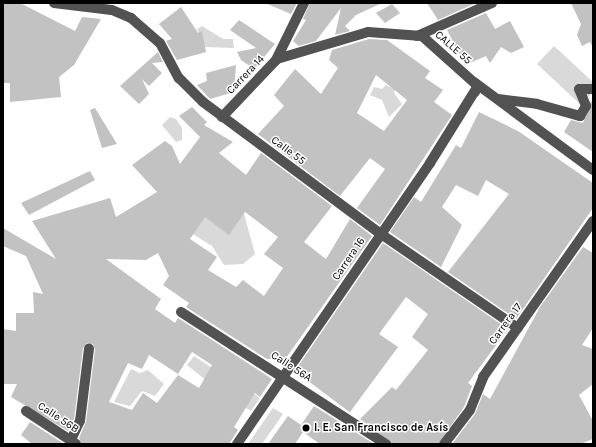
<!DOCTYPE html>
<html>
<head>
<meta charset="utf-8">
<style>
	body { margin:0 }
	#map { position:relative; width:596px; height:447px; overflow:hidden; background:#fff; font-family:Karla,sans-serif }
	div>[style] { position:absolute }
	.green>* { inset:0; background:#d9d9d9 }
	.building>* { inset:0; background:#c2c2c2 }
	.minor>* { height:10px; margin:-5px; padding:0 5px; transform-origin:5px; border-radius:5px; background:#525252 }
	.dots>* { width:11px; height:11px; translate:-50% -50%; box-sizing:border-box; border:2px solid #fff; border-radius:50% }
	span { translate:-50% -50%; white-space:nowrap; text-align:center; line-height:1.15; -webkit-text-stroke:3px #fff; paint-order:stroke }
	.street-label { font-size:11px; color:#000 }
	.poi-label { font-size:11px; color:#000; font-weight:700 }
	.left { translate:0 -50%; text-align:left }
	.frame { position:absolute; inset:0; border:4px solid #000; pointer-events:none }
</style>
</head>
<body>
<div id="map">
	<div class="green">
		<i style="clip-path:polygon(202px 26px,223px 39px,233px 39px,234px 48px,205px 47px,197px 29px)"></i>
		<i style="clip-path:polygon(554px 46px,593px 82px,593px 92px,581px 105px,537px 64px)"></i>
		<i style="clip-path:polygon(386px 85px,395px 89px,394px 93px,402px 104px,389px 117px,382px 100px,370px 95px,374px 87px,382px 89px)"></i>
		<i style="clip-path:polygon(170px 117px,176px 119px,182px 128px,182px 140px,176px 142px,162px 125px)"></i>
		<i style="clip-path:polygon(200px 200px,241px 203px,255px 254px,243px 264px,224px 265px,212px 246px,193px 234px)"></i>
		<i style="clip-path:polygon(194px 356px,215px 370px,207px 381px,187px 365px)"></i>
		<i style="clip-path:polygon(131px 369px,140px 373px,148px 370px,164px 384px,155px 396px,142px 391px,130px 406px,114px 402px)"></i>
		<i style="clip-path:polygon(229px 376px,260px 398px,251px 411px,246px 408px)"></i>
		<i style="clip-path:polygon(273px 408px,283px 414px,262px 444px,248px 444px)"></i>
	</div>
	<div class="building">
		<i style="clip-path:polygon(3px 3px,20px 3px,75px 31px,82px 17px,101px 19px,74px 65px,59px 77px,61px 97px,10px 102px,10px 83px,3px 83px)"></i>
		<i style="clip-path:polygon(265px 3px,297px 3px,291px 14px)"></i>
		<i style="clip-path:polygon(310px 3px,382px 3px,356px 15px,345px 26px,350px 31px,335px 35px,341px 8px,316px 41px,299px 46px,293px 41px,306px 20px,303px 19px)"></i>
		<i style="clip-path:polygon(427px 3px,476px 3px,438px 20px)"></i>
		<i style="clip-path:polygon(571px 3px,593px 3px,593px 48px,590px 42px,582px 46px,577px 35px,581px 24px)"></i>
		<i style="clip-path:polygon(392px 4px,400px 13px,385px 23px,376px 13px)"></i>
		<i style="clip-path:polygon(181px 7px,198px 33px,202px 31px,206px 52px,177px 60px,166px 41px,172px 39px,159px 24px)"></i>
		<i style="clip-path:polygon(486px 13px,495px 29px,510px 21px,524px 47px,511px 53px,501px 47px,490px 63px,486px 56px,465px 65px,447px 30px)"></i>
		<i style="clip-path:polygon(239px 20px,275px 44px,254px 69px,241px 60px,237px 52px,256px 48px,230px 30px)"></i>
		<i style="clip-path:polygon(evenodd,369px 39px,387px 40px,430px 71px,425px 78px,443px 90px,434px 102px,452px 115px,380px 225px,357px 208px,385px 169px,370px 158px,340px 196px,258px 134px,284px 106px,274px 95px,295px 69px,321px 94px,338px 68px,329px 60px,332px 50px,369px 39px,376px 75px,407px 100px,384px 131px,357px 113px,376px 75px)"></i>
		<i style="clip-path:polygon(158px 52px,163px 62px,152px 63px,162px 73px,149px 86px,142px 79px,149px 94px,139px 104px,120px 86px)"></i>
		<i style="clip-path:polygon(236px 65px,234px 92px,210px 99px,197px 85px,207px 81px,206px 73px)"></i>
		<i style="clip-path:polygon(592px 100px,593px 100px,593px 152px,564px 132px,571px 120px,583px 123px)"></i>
		<i style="clip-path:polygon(evenodd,192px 107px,207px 122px,204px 125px,233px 142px,219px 153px,246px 175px,261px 153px,332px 206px,304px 242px,326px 259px,350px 219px,372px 236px,286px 358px,267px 359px,186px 307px,189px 303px,163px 285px,169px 276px,158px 253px,146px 260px,106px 259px,161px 299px,155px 309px,175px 323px,178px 318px,272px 379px,260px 397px,255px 393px,234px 427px,238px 430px,229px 444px,82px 444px,79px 438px,86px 422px,95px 350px,93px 344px,87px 343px,83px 348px,74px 419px,68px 431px,11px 397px,17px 384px,3px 384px,3px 329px,16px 331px,16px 313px,34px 313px,33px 292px,43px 294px,26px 256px,3px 246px,3px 228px,56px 259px,32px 221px,110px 198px,116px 217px,157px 192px,132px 165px,165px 141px,172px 146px,180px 164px,200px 137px,179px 116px,192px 107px,245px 212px,278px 237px,264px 254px,283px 268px,264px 296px,243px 280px,236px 287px,208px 270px,217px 257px,190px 239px,205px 217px,229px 235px,245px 212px,192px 107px,192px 352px,212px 365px,199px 388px,178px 375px,157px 403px,143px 393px,132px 410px,109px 402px,128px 363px,142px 369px,149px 355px,178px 374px,192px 352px)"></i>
		<i style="clip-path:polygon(95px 108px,117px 144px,102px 148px,90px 110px)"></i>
		<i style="clip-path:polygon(479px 112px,518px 131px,593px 183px,593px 208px,516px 319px,448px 272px,509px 194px,486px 180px,478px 196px,456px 185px,442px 207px,462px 225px,441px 267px,390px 232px,414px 197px,421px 202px,456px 145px,461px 148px)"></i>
		<i style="clip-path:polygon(90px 171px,95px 180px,29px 215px,21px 203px)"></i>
		<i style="clip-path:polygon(383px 243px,508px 329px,468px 383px,472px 386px,464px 407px,438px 444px,392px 444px,360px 419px,392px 387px,396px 390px,428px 350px,412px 337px,428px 314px,406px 297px,379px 334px,398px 347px,350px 412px,352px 414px,299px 374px,299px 365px)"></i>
		<i style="clip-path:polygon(583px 247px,593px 253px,593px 328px,582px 345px,593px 349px,593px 384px,579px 395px,593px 421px,593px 439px,580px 444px,452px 444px,475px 414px,483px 394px,490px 399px,540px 307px)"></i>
		<i style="clip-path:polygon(314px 406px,374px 444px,320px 444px,303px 432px,295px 444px,268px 444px,288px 416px,301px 425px)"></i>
		<i style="clip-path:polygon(30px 422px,64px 444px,32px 444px,21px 435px)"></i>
	</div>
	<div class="minor">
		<i style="left:54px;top:3px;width:58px;rotate:6.9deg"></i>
		<i style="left:112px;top:10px;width:21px;rotate:23deg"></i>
		<i style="left:131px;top:18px;width:38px;rotate:41deg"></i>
		<i style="left:160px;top:43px;width:40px;rotate:62deg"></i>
		<i style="left:179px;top:78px;width:34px;rotate:45deg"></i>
		<i style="left:203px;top:102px;width:222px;rotate:36.6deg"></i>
		<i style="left:381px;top:234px;width:166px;rotate:34.5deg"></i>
		<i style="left:417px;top:36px;width:82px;rotate:-23.7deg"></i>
		<i style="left:277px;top:59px;width:95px;rotate:-16.5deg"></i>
		<i style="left:368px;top:32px;width:54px;rotate:4.2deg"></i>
		<i style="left:422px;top:36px;width:75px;rotate:41.8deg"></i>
		<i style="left:478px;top:86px;width:7px;rotate:117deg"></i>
		<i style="left:474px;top:82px;width:148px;rotate:36.5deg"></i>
		<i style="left:498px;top:99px;width:39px;rotate:7deg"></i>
		<i style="left:537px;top:104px;width:45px;rotate:15.6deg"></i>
		<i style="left:580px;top:116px;width:12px;rotate:-59deg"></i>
		<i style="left:586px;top:106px;width:18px;rotate:-112deg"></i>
		<i style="left:579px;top:89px;width:14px"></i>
		<i style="left:222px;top:117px;width:79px;rotate:-46.5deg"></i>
		<i style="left:276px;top:60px;width:64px;rotate:-63.8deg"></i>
		<i style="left:181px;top:312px;width:244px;rotate:32.8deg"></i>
		<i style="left:26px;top:411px;width:60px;rotate:33.4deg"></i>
		<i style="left:71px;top:440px;width:21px;rotate:-65deg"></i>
		<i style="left:80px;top:421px;width:73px;rotate:-82.9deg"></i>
		<i style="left:237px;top:444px;width:341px;rotate:-55.5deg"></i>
		<i style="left:430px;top:163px;width:91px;rotate:-58.1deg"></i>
		<i style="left:444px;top:444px;width:43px;rotate:-52.6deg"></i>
		<i style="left:470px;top:410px;width:35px;rotate:-68deg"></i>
		<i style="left:483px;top:377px;width:191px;rotate:-54.8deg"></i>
	</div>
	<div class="dots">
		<i style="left:306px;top:428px;background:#000"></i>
	</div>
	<div class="street-label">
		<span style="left:453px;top:48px;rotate:41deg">CALLE 55</span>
		<span style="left:246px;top:75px;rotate:-46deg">Carrera 14</span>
		<span style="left:288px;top:151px;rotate:37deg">Calle 55</span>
		<span style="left:349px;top:259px;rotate:-56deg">Carrera 16</span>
		<span style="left:506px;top:324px;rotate:-54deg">Carrera 17</span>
		<span style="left:291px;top:367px;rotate:33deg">Calle 56A</span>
		<span style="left:58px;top:418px;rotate:33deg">Calle 56B</span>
	</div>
	<div class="poi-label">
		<span class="left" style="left:314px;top:428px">I. E. San Francisco de Asís</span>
	</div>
	<div class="frame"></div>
</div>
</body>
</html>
